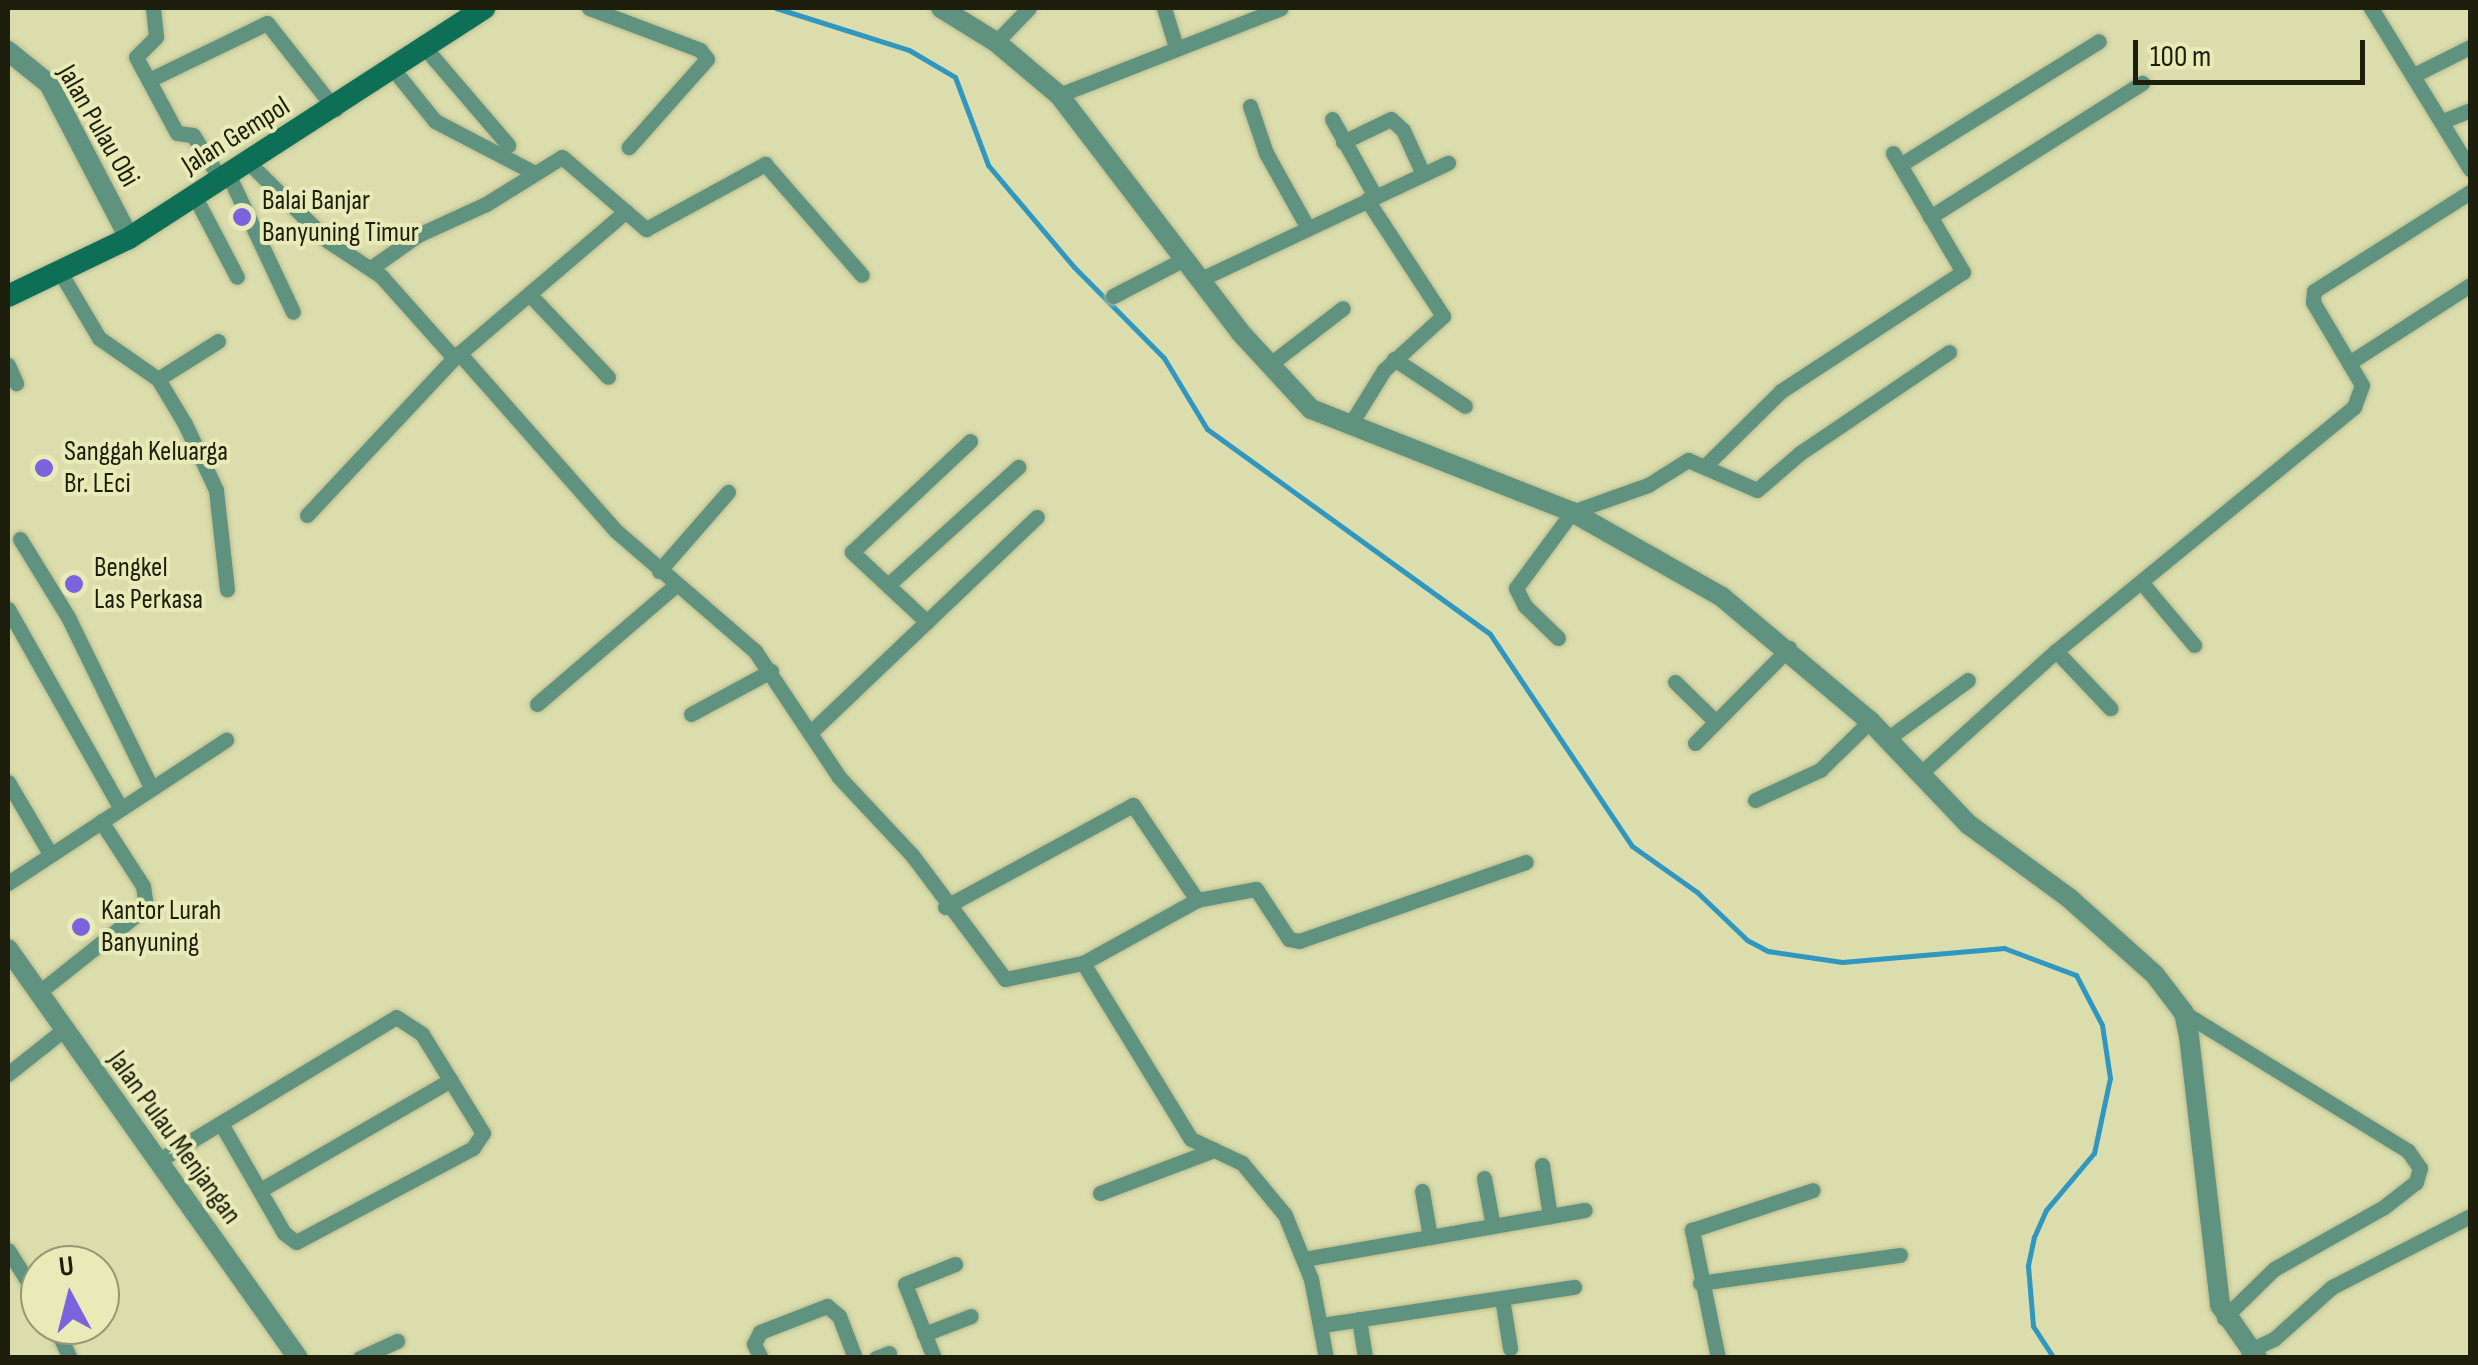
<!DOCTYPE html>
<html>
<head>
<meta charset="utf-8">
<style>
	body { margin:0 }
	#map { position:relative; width:2478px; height:1365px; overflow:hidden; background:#dbddac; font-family:"Sofia Sans Condensed",sans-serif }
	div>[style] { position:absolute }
	.stream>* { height:5px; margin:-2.5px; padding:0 2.5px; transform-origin:2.5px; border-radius:2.5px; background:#2f97c0 }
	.roads { filter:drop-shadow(0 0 2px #b9bb8f) drop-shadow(0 0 2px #b9bb8f) }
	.minor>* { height:15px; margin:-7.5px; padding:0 7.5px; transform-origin:7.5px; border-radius:7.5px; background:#5f927f }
	.tertiary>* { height:20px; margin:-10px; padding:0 10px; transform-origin:10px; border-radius:10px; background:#5f927f }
	.secondary>* { height:22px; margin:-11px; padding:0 11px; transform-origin:11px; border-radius:11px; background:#0d6f55 }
	.dots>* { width:28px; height:28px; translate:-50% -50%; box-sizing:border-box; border:5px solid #e8eab8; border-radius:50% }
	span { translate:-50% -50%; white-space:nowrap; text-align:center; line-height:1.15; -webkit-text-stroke:8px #e8eab8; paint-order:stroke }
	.street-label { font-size:28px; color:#1e1e0c }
	.poi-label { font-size:28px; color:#1e1e0c }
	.left { translate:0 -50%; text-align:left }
	.frame { position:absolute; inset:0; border:10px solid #1e1e0c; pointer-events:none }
	.north { position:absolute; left:20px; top:1245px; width:100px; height:100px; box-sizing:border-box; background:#e8eab8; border:2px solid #979873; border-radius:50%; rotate:353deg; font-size:28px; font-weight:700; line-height:40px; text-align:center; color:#1e1e0c }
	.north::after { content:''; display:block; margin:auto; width:35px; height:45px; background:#7c63de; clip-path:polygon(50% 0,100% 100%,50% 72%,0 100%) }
	.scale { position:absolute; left:2133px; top:40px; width:232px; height:45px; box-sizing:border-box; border:5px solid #1e1e0c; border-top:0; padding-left:12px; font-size:30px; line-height:35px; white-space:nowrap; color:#1e1e0c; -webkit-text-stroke:8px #e8eab8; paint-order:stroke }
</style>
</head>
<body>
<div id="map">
	<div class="stream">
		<i style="left:776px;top:8px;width:139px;rotate:17.5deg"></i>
		<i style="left:909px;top:50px;width:53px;rotate:30.4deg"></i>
		<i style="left:955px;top:77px;width:94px;rotate:69.4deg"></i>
		<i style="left:988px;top:165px;width:133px;rotate:49.9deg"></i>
		<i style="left:1074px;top:267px;width:128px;rotate:45.3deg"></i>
		<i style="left:1164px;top:358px;width:83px;rotate:58.8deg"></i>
		<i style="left:1207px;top:429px;width:349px;rotate:35.9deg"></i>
		<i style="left:1490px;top:634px;width:255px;rotate:56.2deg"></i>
		<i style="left:1632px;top:846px;width:80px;rotate:35.3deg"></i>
		<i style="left:1697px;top:892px;width:69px;rotate:43.8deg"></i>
		<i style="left:1747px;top:940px;width:24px;rotate:28deg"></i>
		<i style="left:1768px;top:951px;width:75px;rotate:8.5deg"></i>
		<i style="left:1842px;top:962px;width:163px;rotate:-4.9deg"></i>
		<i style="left:2004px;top:948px;width:77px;rotate:20.6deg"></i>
		<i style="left:2076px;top:975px;width:56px;rotate:62.5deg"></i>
		<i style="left:2102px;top:1025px;width:54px;rotate:81.4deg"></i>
		<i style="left:2110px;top:1078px;width:77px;rotate:102deg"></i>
		<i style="left:2094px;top:1153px;width:75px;rotate:130.1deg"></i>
		<i style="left:2046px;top:1210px;width:30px;rotate:114deg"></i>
		<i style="left:2034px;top:1237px;width:30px;rotate:102deg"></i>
		<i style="left:2028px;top:1266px;width:60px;rotate:85.2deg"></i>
		<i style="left:2033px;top:1326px;width:38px;rotate:57deg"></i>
	</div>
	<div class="roads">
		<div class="minor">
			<i style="left:153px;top:8px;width:29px;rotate:84deg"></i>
			<i style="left:156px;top:37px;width:28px;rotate:135deg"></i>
			<i style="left:136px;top:57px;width:86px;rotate:61.7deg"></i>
			<i style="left:177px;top:133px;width:16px;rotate:7deg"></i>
			<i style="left:193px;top:135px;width:53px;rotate:58.1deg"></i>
			<i style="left:589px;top:8px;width:119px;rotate:20.7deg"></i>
			<i style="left:700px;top:50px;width:11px;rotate:52deg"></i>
			<i style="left:707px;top:59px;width:118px;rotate:131.6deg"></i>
			<i style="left:1164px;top:8px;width:39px;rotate:73deg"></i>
			<i style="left:2371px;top:8px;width:189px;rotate:58.4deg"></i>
			<i style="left:996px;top:42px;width:47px;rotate:-45.9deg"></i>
			<i style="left:425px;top:48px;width:128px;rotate:49.4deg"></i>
			<i style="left:393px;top:69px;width:67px;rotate:51.1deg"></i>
			<i style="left:435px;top:121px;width:110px;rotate:27.5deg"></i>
			<i style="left:2416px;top:74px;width:60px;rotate:-26.6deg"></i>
			<i style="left:149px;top:80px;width:131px;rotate:-25.8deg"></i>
			<i style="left:267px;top:23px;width:110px;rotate:51.7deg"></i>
			<i style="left:1059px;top:95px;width:238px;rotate:-21.4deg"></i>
			<i style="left:1250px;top:106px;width:50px;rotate:71.2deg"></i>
			<i style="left:1266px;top:153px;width:86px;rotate:60.8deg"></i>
			<i style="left:1332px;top:119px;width:88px;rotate:60.8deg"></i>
			<i style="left:2443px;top:121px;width:29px;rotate:-22deg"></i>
			<i style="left:1343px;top:142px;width:53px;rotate:-25.6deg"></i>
			<i style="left:1391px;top:119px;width:16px;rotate:43deg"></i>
			<i style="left:1403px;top:130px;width:48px;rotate:65.6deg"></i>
			<i style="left:249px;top:163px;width:111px;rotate:44.6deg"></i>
			<i style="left:328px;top:241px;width:64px;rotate:33.4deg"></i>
			<i style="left:381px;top:276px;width:110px;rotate:48.3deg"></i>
			<i style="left:1900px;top:165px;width:234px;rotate:-31.9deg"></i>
			<i style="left:229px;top:176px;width:150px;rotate:64.8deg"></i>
			<i style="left:195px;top:197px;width:90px;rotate:62.3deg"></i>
			<i style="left:1930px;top:217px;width:251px;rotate:-32.3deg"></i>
			<i style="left:371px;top:268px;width:57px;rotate:-35.1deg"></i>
			<i style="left:418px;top:235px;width:75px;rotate:-24.5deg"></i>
			<i style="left:486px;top:204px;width:89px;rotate:-31.7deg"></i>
			<i style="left:562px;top:157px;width:111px;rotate:40.6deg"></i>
			<i style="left:646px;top:229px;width:136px;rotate:-28.6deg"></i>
			<i style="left:765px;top:164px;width:147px;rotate:48.9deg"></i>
			<i style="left:60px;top:272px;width:77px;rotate:59.4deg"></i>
			<i style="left:99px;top:338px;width:72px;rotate:34.8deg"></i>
			<i style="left:158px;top:379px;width:52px;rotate:59deg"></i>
			<i style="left:185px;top:424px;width:73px;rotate:64.8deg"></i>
			<i style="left:216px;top:490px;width:100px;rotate:83.7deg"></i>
			<i style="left:1201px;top:279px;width:273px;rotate:-25.2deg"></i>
			<i style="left:530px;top:295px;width:113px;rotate:46.4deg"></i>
			<i style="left:1113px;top:296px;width:80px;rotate:-27.5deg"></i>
			<i style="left:459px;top:353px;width:237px;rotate:48.6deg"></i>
			<i style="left:616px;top:531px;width:184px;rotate:40.8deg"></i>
			<i style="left:755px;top:651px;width:151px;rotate:56.3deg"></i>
			<i style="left:839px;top:777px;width:107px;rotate:46.9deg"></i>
			<i style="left:912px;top:855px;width:155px;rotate:53.1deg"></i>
			<i style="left:1005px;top:979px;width:80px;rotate:-11.6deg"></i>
			<i style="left:1083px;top:963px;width:130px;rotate:-28.9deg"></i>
			<i style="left:1197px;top:900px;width:60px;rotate:-10.6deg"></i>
			<i style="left:1256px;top:889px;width:60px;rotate:56.6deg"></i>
			<i style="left:1289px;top:939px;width:10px;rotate:11deg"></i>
			<i style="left:1299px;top:941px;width:240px;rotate:-19.2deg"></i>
			<i style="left:1394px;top:359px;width:85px;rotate:33.5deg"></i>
			<i style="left:2349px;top:363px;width:144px;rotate:-32.8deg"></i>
			<i style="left:8px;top:365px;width:20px;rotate:66deg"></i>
			<i style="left:1269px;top:365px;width:93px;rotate:-37.6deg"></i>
			<i style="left:158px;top:379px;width:71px;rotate:-32.3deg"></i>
			<i style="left:1350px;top:425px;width:65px;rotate:-58.3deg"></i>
			<i style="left:1384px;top:370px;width:80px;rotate:-42.5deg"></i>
			<i style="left:1443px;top:316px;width:139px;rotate:-123.2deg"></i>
			<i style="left:1706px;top:465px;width:105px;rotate:-44.6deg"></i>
			<i style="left:1781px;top:391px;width:217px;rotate:-33.2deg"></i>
			<i style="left:1963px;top:272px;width:138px;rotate:-120.5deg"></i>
			<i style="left:307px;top:515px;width:215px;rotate:-46.9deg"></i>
			<i style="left:454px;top:358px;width:226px;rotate:-40.5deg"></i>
			<i style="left:20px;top:539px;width:92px;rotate:58.4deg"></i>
			<i style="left:68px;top:617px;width:189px;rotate:64deg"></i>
			<i style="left:659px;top:571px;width:105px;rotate:-48.9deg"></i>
			<i style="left:2142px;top:583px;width:81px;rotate:50deg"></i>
			<i style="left:888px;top:585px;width:176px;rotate:-42.2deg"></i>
			<i style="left:8px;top:609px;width:227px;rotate:60.5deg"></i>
			<i style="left:927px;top:622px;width:103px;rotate:-137deg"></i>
			<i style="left:852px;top:552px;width:162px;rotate:-43.2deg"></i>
			<i style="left:1558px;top:638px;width:46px;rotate:-135.9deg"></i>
			<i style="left:1525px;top:606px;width:20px;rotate:-117deg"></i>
			<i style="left:1516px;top:588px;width:94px;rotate:-53.6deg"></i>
			<i style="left:1572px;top:512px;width:81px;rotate:-19.6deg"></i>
			<i style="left:1648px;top:485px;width:47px;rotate:-32deg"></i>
			<i style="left:1688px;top:460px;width:75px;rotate:23.5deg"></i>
			<i style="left:1757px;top:490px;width:57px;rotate:-40.7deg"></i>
			<i style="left:1800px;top:453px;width:180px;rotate:-34.1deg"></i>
			<i style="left:2056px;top:651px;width:79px;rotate:46.5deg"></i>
			<i style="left:1675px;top:682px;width:56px;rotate:44.3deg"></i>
			<i style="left:537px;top:704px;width:184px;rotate:-40.6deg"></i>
			<i style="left:691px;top:714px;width:91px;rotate:-28.3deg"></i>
			<i style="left:813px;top:730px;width:309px;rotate:-43.6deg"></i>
			<i style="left:1887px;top:739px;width:100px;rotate:-36.1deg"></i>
			<i style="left:1695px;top:743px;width:134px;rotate:-45.3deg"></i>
			<i style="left:1922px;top:772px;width:181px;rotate:-42.1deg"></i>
			<i style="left:2056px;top:651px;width:385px;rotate:-39.3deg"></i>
			<i style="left:2354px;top:407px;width:23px;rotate:-70deg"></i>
			<i style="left:2362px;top:385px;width:96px;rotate:-120.6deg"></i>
			<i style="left:2313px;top:302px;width:11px;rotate:-85deg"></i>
			<i style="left:2314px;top:291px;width:185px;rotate:-32.4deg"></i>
			<i style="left:8px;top:782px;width:81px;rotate:59.6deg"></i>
			<i style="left:1755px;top:800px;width:72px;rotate:-24.8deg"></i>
			<i style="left:1820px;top:770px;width:70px;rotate:-44.4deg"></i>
			<i style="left:8px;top:883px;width:261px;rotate:-33.3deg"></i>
			<i style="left:945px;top:907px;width:214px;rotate:-28.5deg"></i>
			<i style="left:1133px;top:805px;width:115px;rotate:56deg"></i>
			<i style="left:1083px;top:963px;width:206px;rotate:58.5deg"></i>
			<i style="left:1191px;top:1139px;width:56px;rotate:25.2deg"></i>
			<i style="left:1242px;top:1163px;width:67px;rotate:50.4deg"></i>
			<i style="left:1285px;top:1215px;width:69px;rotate:67.9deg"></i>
			<i style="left:1311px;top:1279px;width:80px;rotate:79.2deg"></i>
			<i style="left:38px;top:993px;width:138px;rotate:-38.5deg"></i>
			<i style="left:146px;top:907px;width:21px;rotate:-98deg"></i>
			<i style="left:143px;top:886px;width:77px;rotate:-122.9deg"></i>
			<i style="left:2184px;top:1013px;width:263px;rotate:31.6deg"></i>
			<i style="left:2408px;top:1151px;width:21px;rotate:55deg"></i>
			<i style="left:2420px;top:1168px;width:15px;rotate:106deg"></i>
			<i style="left:2416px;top:1182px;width:41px;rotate:142deg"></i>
			<i style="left:2384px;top:1207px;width:126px;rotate:150.6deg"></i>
			<i style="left:2274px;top:1269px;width:70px;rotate:135.6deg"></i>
			<i style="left:8px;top:1074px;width:69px;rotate:-38.5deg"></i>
			<i style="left:156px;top:1162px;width:280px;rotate:-31.1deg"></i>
			<i style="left:396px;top:1017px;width:31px;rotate:33deg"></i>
			<i style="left:422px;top:1034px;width:116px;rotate:58.4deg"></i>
			<i style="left:483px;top:1133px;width:18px;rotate:124deg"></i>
			<i style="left:473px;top:1148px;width:200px;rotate:152deg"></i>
			<i style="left:296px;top:1242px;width:15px;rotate:-143deg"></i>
			<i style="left:284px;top:1233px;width:125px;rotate:-119.9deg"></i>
			<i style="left:1542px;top:1165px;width:52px;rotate:81.1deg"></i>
			<i style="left:1484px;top:1178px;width:49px;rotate:79.4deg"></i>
			<i style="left:262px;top:1189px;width:218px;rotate:-30deg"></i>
			<i style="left:1422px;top:1191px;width:47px;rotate:80.1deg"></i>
			<i style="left:1100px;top:1193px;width:122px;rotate:-20.7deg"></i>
			<i style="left:8px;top:1250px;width:60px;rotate:57.9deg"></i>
			<i style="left:1304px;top:1259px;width:285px;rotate:-9.9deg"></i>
			<i style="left:1700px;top:1283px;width:202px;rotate:-8deg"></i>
			<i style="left:1502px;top:1298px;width:51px;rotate:80.9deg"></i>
			<i style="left:1359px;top:1319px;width:39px;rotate:81deg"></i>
			<i style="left:55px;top:1325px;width:36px;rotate:66deg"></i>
			<i style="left:1322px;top:1325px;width:255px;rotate:-8.6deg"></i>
			<i style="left:924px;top:1334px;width:50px;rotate:-21deg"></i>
			<i style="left:2248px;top:1351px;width:29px;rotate:-25deg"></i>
			<i style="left:2274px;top:1339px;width:78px;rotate:-41.9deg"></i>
			<i style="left:2332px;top:1287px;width:155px;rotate:-27.2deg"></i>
			<i style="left:360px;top:1358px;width:41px;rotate:-24.7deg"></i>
			<i style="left:761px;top:1358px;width:16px;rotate:-117deg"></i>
			<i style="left:754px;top:1344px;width:13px;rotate:-63deg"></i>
			<i style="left:760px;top:1332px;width:72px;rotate:-21.2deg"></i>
			<i style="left:827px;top:1306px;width:16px;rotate:40deg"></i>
			<i style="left:839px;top:1316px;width:45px;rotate:69.1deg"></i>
			<i style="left:876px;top:1358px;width:14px;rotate:-21deg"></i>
			<i style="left:934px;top:1358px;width:79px;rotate:-111.4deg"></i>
			<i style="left:905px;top:1284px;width:54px;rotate:-21.8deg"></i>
			<i style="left:1718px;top:1358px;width:131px;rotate:-101.5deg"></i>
			<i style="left:1692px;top:1230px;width:127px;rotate:-18.3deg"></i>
		</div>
		<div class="tertiary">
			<i style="left:941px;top:8px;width:65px;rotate:31.7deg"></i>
			<i style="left:996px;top:42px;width:82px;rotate:40.1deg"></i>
			<i style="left:1059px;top:95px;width:298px;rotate:52.6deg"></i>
			<i style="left:1240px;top:332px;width:105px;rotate:47.3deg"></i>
			<i style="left:1311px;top:409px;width:281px;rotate:21.5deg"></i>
			<i style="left:1572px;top:512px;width:172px;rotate:29.5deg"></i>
			<i style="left:1722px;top:597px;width:193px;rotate:40deg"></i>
			<i style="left:1870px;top:721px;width:142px;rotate:46.4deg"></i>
			<i style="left:1968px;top:824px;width:125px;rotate:36.2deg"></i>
			<i style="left:2069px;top:898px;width:115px;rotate:41.8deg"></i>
			<i style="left:2155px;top:975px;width:48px;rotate:52.7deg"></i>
			<i style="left:2184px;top:1013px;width:24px;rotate:78deg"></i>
			<i style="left:2189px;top:1036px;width:271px;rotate:83.4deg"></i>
			<i style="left:2220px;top:1305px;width:65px;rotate:55.1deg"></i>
			<i style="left:8px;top:51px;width:53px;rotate:38.8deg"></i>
			<i style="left:49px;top:84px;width:174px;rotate:62.5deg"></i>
			<i style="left:8px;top:949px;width:501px;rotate:54.66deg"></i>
		</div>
		<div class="secondary">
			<i style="left:8px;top:296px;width:134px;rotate:-25.6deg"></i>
			<i style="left:129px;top:238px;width:423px;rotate:-32.9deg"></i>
		</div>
	</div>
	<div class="dots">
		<i style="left:242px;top:217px;background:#7c63de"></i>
		<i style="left:44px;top:468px;background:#7c63de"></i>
		<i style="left:74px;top:584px;background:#7c63de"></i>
		<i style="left:81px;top:927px;background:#7c63de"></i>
	</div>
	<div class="street-label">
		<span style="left:98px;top:126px;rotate:60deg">Jalan Pulau Obi</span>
		<span style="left:236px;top:136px;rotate:-32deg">Jalan Gempol</span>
		<span style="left:174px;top:1138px;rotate:54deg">Jalan Pulau Menjangan</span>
	</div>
	<div class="poi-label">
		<span class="left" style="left:262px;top:217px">Balai Banjar<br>Banyuning Timur</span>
		<span class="left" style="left:64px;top:468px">Sanggah Keluarga<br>Br. LEci</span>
		<span class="left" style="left:94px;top:584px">Bengkel<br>Las Perkasa</span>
		<span class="left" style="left:101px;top:927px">Kantor Lurah<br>Banyuning</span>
	</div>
	<div class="frame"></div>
	<div class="north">U</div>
	<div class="scale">100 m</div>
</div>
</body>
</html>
